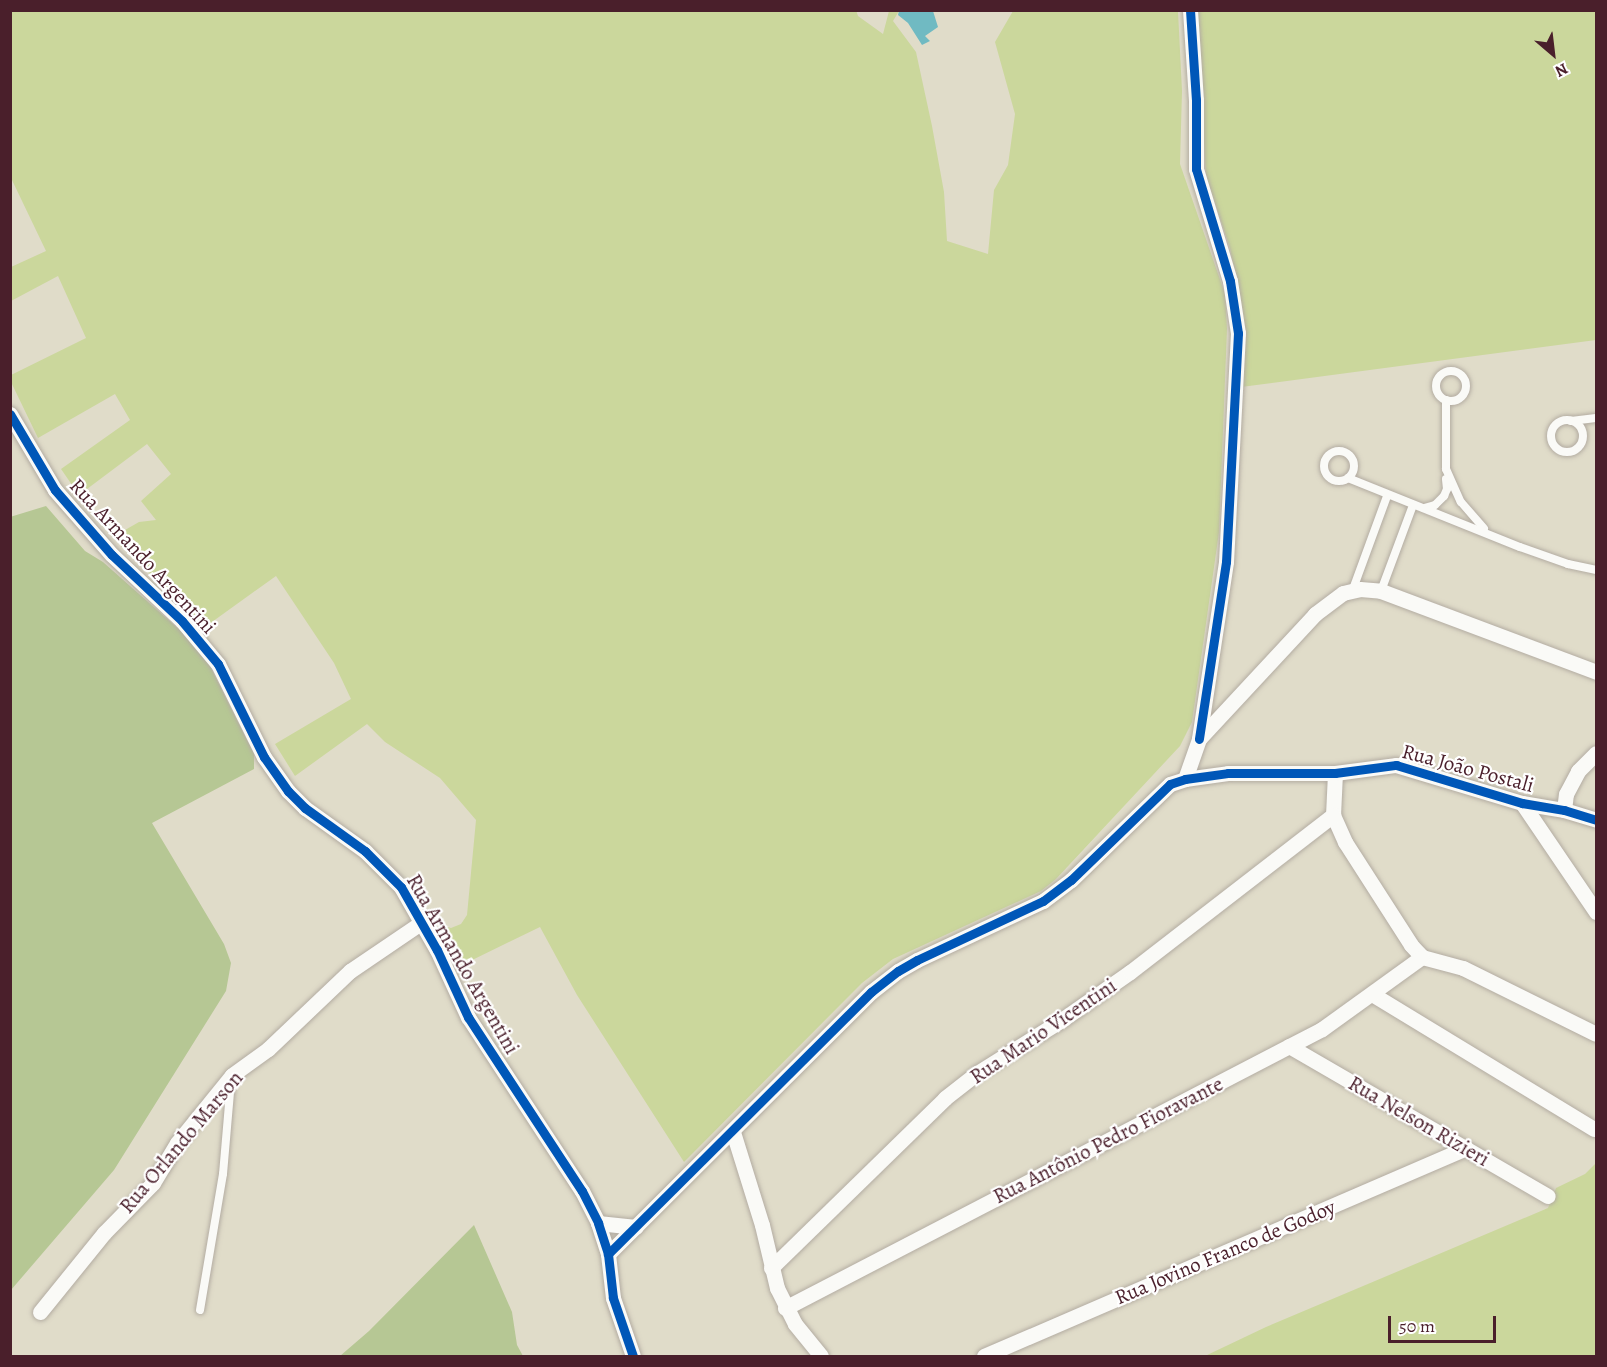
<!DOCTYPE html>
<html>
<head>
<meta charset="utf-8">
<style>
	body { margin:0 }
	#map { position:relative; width:1607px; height:1367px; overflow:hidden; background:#e0dcc9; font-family:Alegreya,serif }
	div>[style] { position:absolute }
	.green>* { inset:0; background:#cbd79c }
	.forest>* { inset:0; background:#b6c794 }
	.water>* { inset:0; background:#70bac2 }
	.roads { filter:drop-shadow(0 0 2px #b3aca2) drop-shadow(0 0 2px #b3aca2) }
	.lane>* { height:8px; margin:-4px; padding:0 4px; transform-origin:4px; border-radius:4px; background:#fafaf7 }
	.lane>.ring { margin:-4px; padding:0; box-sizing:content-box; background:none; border:8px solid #fafaf7; border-radius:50% }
	.street>* { height:15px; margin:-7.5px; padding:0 7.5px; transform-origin:7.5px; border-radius:7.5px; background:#fafaf7 }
	.cycleway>* { height:9px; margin:-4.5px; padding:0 4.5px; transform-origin:4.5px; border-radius:4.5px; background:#0057b8 }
	span { translate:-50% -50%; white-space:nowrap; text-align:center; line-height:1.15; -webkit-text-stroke:4.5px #fff; paint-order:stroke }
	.street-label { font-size:21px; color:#4a1f2b }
	.frame { position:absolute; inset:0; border:12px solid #4a1f2b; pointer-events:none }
	.north { position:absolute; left:1523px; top:24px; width:60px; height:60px; -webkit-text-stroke:4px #fff; paint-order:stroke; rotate:152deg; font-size:16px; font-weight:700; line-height:24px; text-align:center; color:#4a1f2b }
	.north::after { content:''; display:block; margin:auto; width:21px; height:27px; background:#4a1f2b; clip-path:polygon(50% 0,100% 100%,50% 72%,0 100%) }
	.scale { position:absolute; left:1388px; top:1316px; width:108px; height:27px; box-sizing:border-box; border:3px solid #4a1f2b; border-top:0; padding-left:8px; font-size:18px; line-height:21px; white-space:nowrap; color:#4a1f2b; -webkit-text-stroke:4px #fff; paint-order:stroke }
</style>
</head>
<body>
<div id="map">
	<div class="green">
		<i style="clip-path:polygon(856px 10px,858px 16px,883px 34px,889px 11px,899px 11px,893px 21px,916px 52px,932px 126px,944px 192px,947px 241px,988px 254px,994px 190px,1008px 165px,1015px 114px,995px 42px,1013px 11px,1178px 11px,1182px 91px,1180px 164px,1225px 294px,1227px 329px,1219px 532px,1192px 722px,1180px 746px,1056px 879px,1041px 891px,893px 959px,862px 983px,684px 1162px,577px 995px,540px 927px,462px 965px,444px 926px,451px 928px,461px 924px,467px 915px,476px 820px,440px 778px,385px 742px,367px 724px,295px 776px,275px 744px,351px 699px,334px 663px,276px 576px,205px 627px,120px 545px,125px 530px,139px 522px,156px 520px,141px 501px,171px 474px,147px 444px,79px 495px,61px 469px,130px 420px,115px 394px,38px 438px,11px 382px,11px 375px,86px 338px,58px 276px,11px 301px,11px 267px,46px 251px,11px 178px,11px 11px)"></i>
		<i style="clip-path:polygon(1196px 11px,1596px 11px,1596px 340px,1241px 387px,1244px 324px,1230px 248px,1206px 176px)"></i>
		<i style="clip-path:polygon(1596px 1163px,1596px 1356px,1205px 1356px,1266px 1327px,1548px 1208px,1556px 1188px,1585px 1174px)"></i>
	</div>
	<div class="forest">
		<i style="clip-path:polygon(46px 506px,85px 551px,103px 562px,182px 632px,208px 662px,254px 754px,254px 769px,152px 823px,224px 944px,231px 963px,226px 991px,114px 1170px,11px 1290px,10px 517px)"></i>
		<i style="clip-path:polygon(474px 1225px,512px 1312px,517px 1345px,523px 1356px,340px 1356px,369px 1331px)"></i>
	</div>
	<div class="water">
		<i style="clip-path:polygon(899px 11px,933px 11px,938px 27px,925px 36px,930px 41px,922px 45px,908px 23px,898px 15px)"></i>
	</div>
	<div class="roads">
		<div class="lane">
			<i class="ring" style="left:1436px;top:371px;width:22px;height:22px"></i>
			<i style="left:1446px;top:400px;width:69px;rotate:90deg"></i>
			<i style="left:1446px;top:469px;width:36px;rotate:66deg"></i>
			<i style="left:1461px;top:502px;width:35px;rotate:49deg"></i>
			<i class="ring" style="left:1551px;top:420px;width:24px;height:24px"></i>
			<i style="left:1571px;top:421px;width:25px;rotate:-7deg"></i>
			<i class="ring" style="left:1324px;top:451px;width:22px;height:22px"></i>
			<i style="left:1348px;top:478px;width:185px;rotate:21.9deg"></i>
			<i style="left:1520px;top:547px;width:51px;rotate:19.5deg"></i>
			<i style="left:1568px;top:564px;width:29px;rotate:12deg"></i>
			<i style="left:1424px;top:508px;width:11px;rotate:-15deg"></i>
			<i style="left:1435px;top:505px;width:13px;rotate:-45deg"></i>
			<i style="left:1444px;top:496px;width:8px;rotate:-67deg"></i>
			<i style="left:1447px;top:489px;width:10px;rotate:-96deg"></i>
			<i style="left:1353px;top:589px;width:99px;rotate:-69.9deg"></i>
			<i style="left:1381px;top:591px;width:92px;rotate:-69.6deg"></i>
			<i style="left:200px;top:1310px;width:138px;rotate:-80.4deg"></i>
			<i style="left:223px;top:1174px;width:94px;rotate:-85.1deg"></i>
		</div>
		<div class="street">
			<i style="left:1190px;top:10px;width:90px;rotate:86.2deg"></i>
			<i style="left:1196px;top:100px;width:69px;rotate:90deg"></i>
			<i style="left:1196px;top:169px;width:117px;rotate:73.1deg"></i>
			<i style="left:1230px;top:281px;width:53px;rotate:81.3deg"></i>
			<i style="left:1238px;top:333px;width:229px;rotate:93deg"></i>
			<i style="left:1226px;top:562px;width:179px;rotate:98.7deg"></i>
			<i style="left:10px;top:414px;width:88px;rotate:59.4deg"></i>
			<i style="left:55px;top:490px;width:86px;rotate:48.8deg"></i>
			<i style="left:112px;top:555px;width:96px;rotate:43.3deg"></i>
			<i style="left:182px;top:621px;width:56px;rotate:50.1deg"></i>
			<i style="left:218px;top:664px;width:104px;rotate:63.7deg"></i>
			<i style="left:264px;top:757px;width:42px;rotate:54.8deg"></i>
			<i style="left:288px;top:791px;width:24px;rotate:45deg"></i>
			<i style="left:305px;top:808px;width:74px;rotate:35.6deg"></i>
			<i style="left:365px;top:851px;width:51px;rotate:45deg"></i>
			<i style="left:401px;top:887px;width:73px;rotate:60.3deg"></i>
			<i style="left:437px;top:950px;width:74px;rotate:65.2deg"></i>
			<i style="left:468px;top:1017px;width:208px;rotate:56.8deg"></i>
			<i style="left:582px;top:1191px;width:36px;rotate:63deg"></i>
			<i style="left:598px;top:1223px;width:33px;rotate:72deg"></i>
			<i style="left:608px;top:1254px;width:44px;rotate:83.5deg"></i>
			<i style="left:613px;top:1298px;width:61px;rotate:71deg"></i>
			<i style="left:1335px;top:773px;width:42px;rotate:92.7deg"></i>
			<i style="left:1333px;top:815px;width:30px;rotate:66deg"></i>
			<i style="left:1345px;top:842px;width:122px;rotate:57.3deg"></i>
			<i style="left:1411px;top:945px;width:16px;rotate:47deg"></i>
			<i style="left:1422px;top:957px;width:42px;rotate:15deg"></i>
			<i style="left:1463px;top:968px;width:148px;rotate:26.4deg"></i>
			<i style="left:1185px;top:779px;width:42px;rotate:-70.7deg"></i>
			<i style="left:1199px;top:739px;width:171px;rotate:-47.1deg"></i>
			<i style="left:1315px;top:614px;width:35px;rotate:-37deg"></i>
			<i style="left:1343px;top:593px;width:17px;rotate:-13deg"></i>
			<i style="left:1360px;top:589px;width:21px;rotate:5deg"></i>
			<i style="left:1381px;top:591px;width:230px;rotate:20.6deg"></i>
			<i style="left:1522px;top:803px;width:132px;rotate:55.8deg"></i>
			<i style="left:1564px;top:810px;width:16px;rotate:-83deg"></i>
			<i style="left:1566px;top:794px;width:26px;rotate:-62deg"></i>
			<i style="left:1578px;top:771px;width:25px;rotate:-45deg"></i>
			<i style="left:1372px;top:994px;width:260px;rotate:31.3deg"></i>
			<i style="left:1289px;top:1046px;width:299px;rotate:30.1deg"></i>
			<i style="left:733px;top:1132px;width:97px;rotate:72.7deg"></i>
			<i style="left:762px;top:1225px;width:65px;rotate:76.6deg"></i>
			<i style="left:777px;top:1288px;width:40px;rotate:63.4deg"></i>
			<i style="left:795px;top:1324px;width:41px;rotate:50.9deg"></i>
			<i style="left:598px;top:1223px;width:38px;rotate:6deg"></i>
			<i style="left:608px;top:1254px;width:371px;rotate:-44.9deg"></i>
			<i style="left:871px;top:992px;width:34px;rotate:-38deg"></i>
			<i style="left:898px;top:971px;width:22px;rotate:-30deg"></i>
			<i style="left:917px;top:960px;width:139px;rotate:-25.1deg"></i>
			<i style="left:1043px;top:901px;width:35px;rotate:-37deg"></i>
			<i style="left:1071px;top:880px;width:138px;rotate:-44.1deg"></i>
			<i style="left:1170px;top:784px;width:16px;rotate:-18deg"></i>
			<i style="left:1185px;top:779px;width:43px;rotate:-7.9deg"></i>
			<i style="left:1228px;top:773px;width:107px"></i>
			<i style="left:1335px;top:773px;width:62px;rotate:-7.5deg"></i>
			<i style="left:1396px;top:765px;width:132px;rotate:16.8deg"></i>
			<i style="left:1522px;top:803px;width:43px;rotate:9.5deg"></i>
			<i style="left:1564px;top:810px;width:34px;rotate:17deg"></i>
			<i style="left:771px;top:1268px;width:243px;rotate:-44.3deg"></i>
			<i style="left:945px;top:1098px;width:41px;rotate:-38deg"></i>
			<i style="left:977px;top:1073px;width:102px;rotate:-32.1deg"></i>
			<i style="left:1063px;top:1019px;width:82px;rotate:-35deg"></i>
			<i style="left:1130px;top:972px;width:257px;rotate:-37.7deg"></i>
			<i style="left:785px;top:1308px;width:605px;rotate:-27.45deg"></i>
			<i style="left:1322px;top:1029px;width:123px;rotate:-35.8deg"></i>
			<i style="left:40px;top:1312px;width:102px;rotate:-51deg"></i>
			<i style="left:104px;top:1233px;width:70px;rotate:-45.6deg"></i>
			<i style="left:153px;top:1183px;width:47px;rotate:-59deg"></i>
			<i style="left:177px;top:1143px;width:87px;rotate:-51deg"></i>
			<i style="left:232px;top:1075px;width:44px;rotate:-35.8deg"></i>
			<i style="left:268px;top:1049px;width:113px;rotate:-43.6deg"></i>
			<i style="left:350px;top:971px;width:87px;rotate:-34.2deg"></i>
			<i style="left:984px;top:1356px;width:525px;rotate:-23.34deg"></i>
		</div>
	</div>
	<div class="cycleway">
		<i style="left:1190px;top:10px;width:90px;rotate:86.2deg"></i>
		<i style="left:1196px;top:100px;width:69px;rotate:90deg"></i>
		<i style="left:1196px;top:169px;width:117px;rotate:73.1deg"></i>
		<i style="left:1230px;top:281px;width:53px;rotate:81.3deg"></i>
		<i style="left:1238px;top:333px;width:229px;rotate:93deg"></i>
		<i style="left:1226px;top:562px;width:179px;rotate:98.7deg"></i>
		<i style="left:10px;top:414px;width:88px;rotate:59.4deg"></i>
		<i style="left:55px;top:490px;width:86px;rotate:48.8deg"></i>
		<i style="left:112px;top:555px;width:96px;rotate:43.3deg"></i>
		<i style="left:182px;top:621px;width:56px;rotate:50.1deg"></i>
		<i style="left:218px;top:664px;width:104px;rotate:63.7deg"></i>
		<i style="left:264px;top:757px;width:42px;rotate:54.8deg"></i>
		<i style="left:288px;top:791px;width:24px;rotate:45deg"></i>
		<i style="left:305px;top:808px;width:74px;rotate:35.6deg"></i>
		<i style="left:365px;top:851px;width:51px;rotate:45deg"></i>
		<i style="left:401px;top:887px;width:73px;rotate:60.3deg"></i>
		<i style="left:437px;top:950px;width:74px;rotate:65.2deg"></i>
		<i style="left:468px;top:1017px;width:208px;rotate:56.8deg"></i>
		<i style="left:582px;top:1191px;width:36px;rotate:63deg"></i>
		<i style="left:598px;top:1223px;width:33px;rotate:72deg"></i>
		<i style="left:608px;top:1254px;width:44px;rotate:83.5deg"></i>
		<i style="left:613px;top:1298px;width:61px;rotate:71deg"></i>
		<i style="left:608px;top:1254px;width:371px;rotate:-44.9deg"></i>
		<i style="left:871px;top:992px;width:34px;rotate:-38deg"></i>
		<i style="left:898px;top:971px;width:22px;rotate:-30deg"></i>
		<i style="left:917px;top:960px;width:139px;rotate:-25.1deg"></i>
		<i style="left:1043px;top:901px;width:35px;rotate:-37deg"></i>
		<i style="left:1071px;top:880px;width:138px;rotate:-44.1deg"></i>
		<i style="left:1170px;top:784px;width:16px;rotate:-18deg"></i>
		<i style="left:1185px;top:779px;width:43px;rotate:-7.9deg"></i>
		<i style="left:1228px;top:773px;width:107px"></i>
		<i style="left:1335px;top:773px;width:62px;rotate:-7.5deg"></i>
		<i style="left:1396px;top:765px;width:132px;rotate:16.8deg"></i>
		<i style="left:1522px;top:803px;width:43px;rotate:9.5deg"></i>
		<i style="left:1564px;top:810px;width:34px;rotate:17deg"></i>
	</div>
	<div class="street-label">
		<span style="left:143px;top:556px;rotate:47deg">Rua Armando Argentini</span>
		<span style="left:1468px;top:768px;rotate:15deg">Rua João Postali</span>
		<span style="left:463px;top:964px;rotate:60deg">Rua Armando Argentini</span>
		<span style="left:1043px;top:1031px;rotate:-34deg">Rua Mario Vicentini</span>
		<span style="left:1419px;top:1121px;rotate:30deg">Rua Nelson Rizieri</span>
		<span style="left:1108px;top:1140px;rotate:-27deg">Rua Antônio Pedro Fioravante</span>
		<span style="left:181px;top:1142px;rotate:-50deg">Rua Orlando Marson</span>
		<span style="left:1225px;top:1252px;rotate:-23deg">Rua Jovino Franco de Godoy</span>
	</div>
	<div class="frame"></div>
	<div class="north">N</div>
	<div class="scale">50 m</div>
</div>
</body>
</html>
